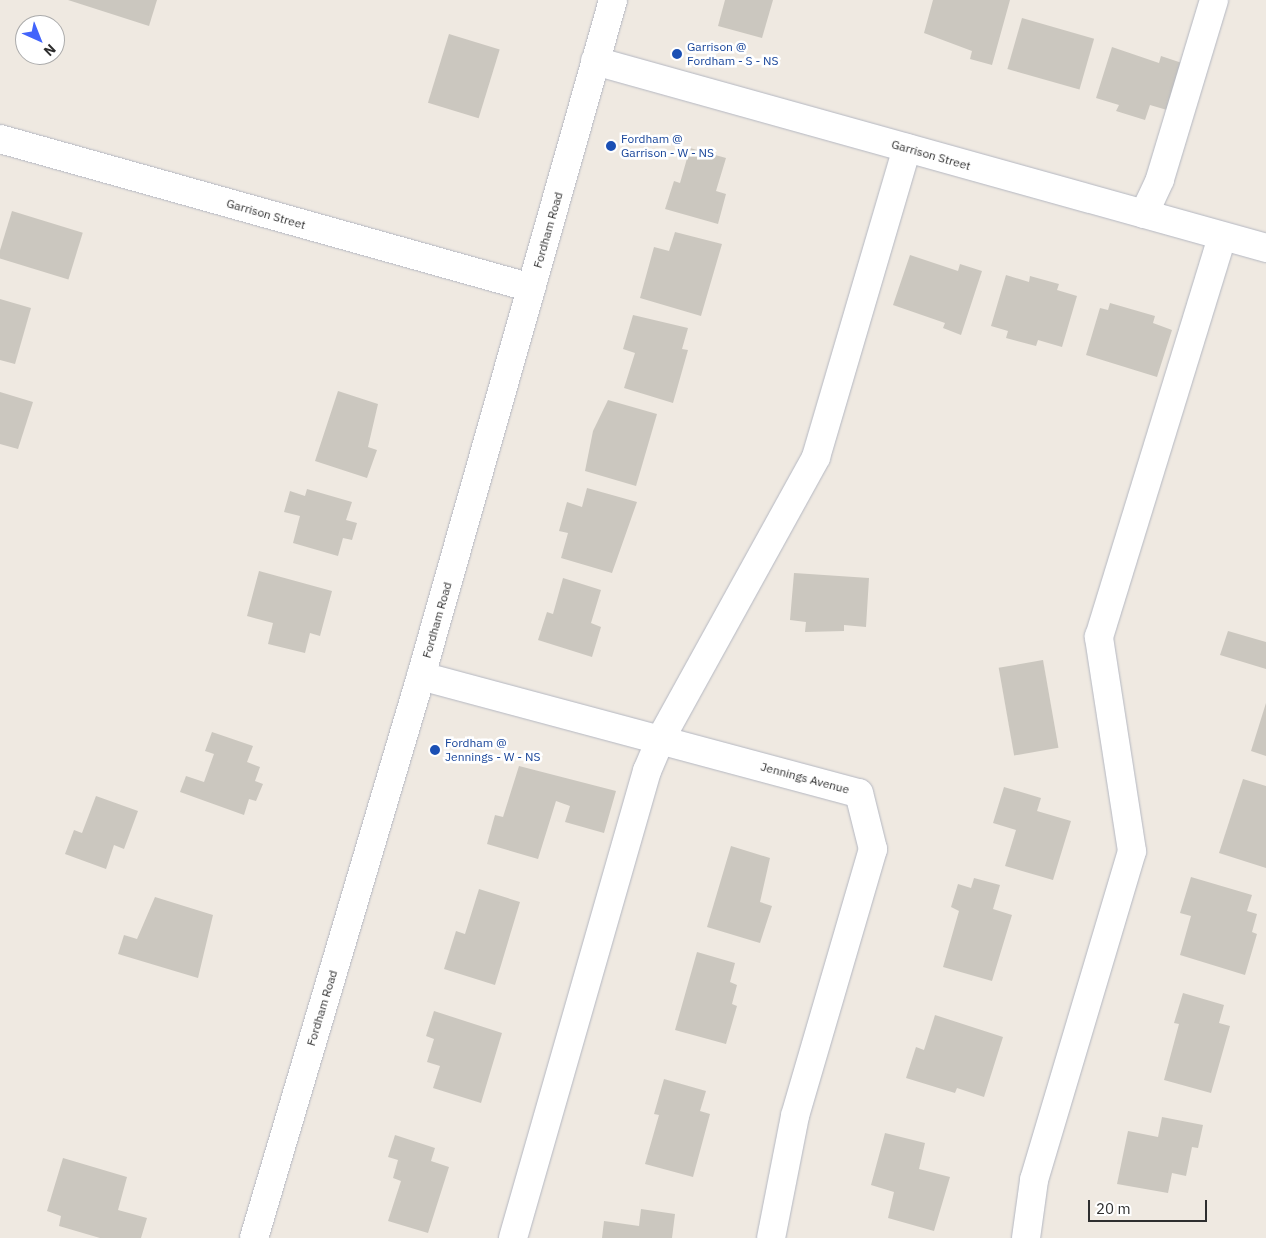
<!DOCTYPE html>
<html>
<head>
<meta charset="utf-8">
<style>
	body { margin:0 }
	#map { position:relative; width:1266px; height:1238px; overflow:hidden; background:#efe9e1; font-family:"IBM Plex Sans",sans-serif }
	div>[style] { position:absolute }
	.building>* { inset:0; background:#cbc7bf; transform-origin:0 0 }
	.roads { filter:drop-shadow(0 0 1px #b4b7c1) drop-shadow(0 0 1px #b4b7c1) }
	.minor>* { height:28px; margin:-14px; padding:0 14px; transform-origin:14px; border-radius:14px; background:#fff }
	.dots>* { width:14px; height:14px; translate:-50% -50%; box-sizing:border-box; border:2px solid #fff; border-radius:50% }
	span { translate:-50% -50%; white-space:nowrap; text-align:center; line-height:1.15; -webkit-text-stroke:5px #fff; paint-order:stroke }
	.transit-label { font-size:12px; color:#164399 }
	.left { translate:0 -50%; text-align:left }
	.street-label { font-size:12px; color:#2e2e2e }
	.north { position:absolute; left:15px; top:15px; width:50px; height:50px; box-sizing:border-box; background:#fff; border:1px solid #ababab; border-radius:50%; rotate:136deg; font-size:14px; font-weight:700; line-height:20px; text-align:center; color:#2e2e2e }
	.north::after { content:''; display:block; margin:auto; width:18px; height:22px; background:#4264fb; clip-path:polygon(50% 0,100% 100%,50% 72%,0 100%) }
	.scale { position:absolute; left:1088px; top:1200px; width:119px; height:22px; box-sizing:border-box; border:2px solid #2e2e2e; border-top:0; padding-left:6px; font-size:15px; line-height:18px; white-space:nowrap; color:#2e2e2e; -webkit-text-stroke:4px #fff; paint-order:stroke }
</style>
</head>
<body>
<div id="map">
	<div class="building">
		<i style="clip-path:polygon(68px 0,157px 0,149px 26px)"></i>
		<i style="clip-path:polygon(725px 0,773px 0,762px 38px,718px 26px)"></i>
		<i style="clip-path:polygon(933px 0,1010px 0,992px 65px,970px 59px,972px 51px,924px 33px)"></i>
		<i style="left:1022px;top:18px;width:75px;height:53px;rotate:16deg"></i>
		<i style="left:449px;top:34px;width:53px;height:72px;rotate:17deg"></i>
		<i style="clip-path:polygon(1112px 47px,1159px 63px,1161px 56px,1182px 63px,1167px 110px,1150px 105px,1145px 120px,1116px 111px,1119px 105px,1096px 98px)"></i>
		<i style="clip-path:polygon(690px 148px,726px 158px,716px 191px,726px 194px,718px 224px,665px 209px,674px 181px,680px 183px)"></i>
		<i style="left:12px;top:211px;width:74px;height:49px;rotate:17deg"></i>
		<i style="clip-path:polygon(675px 232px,722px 244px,701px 316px,640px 298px,654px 247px,669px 251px)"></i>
		<i style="clip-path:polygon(910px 255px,958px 271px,960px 264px,982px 271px,961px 335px,943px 328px,945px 323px,893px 305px)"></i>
		<i style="clip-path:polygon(1006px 275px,1029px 282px,1030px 276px,1059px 284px,1057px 290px,1077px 296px,1062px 347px,1038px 340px,1036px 346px,1006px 338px,1008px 331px,991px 326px)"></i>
		<i style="clip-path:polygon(0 299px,31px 308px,15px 364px,0 360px)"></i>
		<i style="clip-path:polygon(1110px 303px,1155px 316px,1153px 323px,1172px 330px,1157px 377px,1086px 355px,1100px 308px,1108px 310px)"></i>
		<i style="clip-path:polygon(633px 315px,688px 328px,682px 349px,688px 350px,673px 403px,624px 388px,635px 353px,623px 349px)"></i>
		<i style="clip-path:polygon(338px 391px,378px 404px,368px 447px,377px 450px,367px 478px,315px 461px)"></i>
		<i style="clip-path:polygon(0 392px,33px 402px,18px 449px,0 444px)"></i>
		<i style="clip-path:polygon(608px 400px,657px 414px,636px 486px,585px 471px,593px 431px)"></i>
		<i style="clip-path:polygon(587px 488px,637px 502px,612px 573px,561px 558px,568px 533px,559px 531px,567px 502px,582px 507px)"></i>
		<i style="clip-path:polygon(307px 489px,352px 502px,346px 520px,357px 523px,352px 540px,343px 538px,338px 556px,293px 543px,300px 516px,284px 512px,290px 491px,305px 496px)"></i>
		<i style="clip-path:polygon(259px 571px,332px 591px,320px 636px,310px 633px,305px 653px,268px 644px,273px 623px,247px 616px)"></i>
		<i style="clip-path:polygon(794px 573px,869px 578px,866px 627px,844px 625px,844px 631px,805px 632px,806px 622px,790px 620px)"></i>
		<i style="clip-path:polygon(563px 578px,601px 590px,591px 623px,601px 627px,592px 657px,538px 640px,547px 612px,553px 614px)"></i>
		<i style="clip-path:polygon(1228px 631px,1266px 642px,1266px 669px,1220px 655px)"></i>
		<i style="left:1043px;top:660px;width:89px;height:45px;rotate:80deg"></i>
		<i style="clip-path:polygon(1266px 703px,1266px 756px,1251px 751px)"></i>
		<i style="clip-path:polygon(212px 732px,253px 746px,247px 762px,260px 767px,255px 781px,263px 784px,256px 801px,249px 799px,244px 815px,180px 792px,186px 776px,204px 782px,214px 754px,205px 751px)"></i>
		<i style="clip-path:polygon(519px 766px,616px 791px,604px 833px,565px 822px,570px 806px,556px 801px,538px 859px,487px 844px,495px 815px,503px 817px)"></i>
		<i style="clip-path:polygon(1243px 779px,1266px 786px,1266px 868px,1219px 853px)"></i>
		<i style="clip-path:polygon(1004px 787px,1041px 798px,1037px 811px,1071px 821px,1053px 880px,1005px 866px,1016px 830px,993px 823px)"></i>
		<i style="clip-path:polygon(96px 796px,138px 811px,124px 849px,114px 845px,106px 869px,65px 854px,74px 830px,82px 833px)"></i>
		<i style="clip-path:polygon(731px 846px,770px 858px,760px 902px,772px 906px,760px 943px,707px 927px)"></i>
		<i style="clip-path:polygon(1191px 877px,1252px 895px,1247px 911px,1257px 914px,1252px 932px,1257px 934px,1245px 975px,1180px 955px,1191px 916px,1180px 913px)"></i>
		<i style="clip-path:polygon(974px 878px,1000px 885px,993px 909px,1012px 915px,992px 981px,943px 967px,959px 911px,951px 907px,958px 884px,971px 888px)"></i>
		<i style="clip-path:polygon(479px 889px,520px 902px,495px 985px,444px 969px,456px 931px,465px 934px)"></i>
		<i style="clip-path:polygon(155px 897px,213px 915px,198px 978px,118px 954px,124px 935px,137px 939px)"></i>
		<i style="clip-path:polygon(697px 952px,735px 963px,730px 982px,737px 985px,732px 1004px,737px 1006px,726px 1044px,675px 1030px)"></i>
		<i style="clip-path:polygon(1183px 993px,1224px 1005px,1219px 1023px,1230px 1026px,1211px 1093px,1164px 1080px,1179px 1024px,1174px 1023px)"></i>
		<i style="clip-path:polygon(434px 1011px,502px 1033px,481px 1103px,433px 1088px,440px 1066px,427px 1062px,434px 1039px,426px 1036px)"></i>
		<i style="clip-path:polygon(935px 1015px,1003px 1037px,984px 1097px,957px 1088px,955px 1093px,906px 1078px,916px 1047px,924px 1050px)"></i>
		<i style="clip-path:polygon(664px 1079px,706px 1091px,700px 1111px,710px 1114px,693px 1177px,645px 1164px,659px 1115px,654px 1114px)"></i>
		<i style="clip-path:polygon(1162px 1117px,1203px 1125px,1198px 1148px,1192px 1147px,1186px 1176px,1172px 1173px,1168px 1193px,1117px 1184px,1128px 1131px,1158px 1137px)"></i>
		<i style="clip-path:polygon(885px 1133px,925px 1143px,919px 1169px,950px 1177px,934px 1231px,888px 1218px,894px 1192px,871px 1185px)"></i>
		<i style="clip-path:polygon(395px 1135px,435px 1148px,431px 1161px,449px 1167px,428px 1233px,388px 1221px,401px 1181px,393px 1178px,398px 1160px,388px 1157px)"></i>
		<i style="clip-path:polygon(63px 1158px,127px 1177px,118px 1210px,147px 1218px,141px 1238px,100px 1238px,59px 1226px,61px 1216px,47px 1211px)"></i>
		<i style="clip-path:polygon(641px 1209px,675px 1214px,672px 1238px,602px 1238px,604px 1221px,639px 1226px)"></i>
	</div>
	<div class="roads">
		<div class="minor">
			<i style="left:595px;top:61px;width:697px;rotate:15.57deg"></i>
			<i style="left:0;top:139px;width:552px;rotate:15.65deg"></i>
			<i style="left:1144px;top:214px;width:38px;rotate:-65deg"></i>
			<i style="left:1160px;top:179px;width:187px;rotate:-73.2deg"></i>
			<i style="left:421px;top:676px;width:453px;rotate:15deg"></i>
			<i style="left:859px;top:793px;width:58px;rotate:76deg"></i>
			<i style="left:873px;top:849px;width:278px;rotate:106.3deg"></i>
			<i style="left:795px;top:1116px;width:124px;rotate:101.1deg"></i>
			<i style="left:254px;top:1238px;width:586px;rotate:-73.45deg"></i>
			<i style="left:421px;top:676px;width:703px;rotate:-74.14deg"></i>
			<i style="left:513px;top:1238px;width:486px;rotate:-74deg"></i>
			<i style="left:647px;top:771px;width:34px;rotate:-67deg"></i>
			<i style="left:660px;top:740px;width:323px;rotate:-61.1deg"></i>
			<i style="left:816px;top:457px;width:322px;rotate:-73.6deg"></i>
			<i style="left:1026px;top:1238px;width:59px;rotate:-82.1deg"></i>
			<i style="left:1034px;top:1180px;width:343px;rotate:-73.4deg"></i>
			<i style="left:1132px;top:851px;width:217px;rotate:-98.8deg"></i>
			<i style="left:1099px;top:637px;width:419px;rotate:-72.9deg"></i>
		</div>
	</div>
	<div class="dots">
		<i style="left:677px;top:54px;background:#1a4fb4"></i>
		<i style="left:611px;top:146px;background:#1a4fb4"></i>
		<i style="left:435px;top:750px;background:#1a4fb4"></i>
	</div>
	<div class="transit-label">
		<span class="left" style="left:687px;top:54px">Garrison @<br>Fordham - S - NS</span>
		<span class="left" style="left:621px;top:146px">Fordham @<br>Garrison - W - NS</span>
		<span class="left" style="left:445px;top:750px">Fordham @<br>Jennings - W - NS</span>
	</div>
	<div class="street-label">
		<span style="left:931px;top:155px;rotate:16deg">Garrison Street</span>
		<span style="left:266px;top:214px;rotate:16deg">Garrison Street</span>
		<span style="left:548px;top:230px;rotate:-74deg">Fordham Road</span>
		<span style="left:437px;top:620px;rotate:-74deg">Fordham Road</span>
		<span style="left:805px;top:778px;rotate:15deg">Jennings Avenue</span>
		<span style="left:322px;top:1008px;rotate:-73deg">Fordham Road</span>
	</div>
	<div class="north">N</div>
	<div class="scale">20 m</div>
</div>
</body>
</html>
